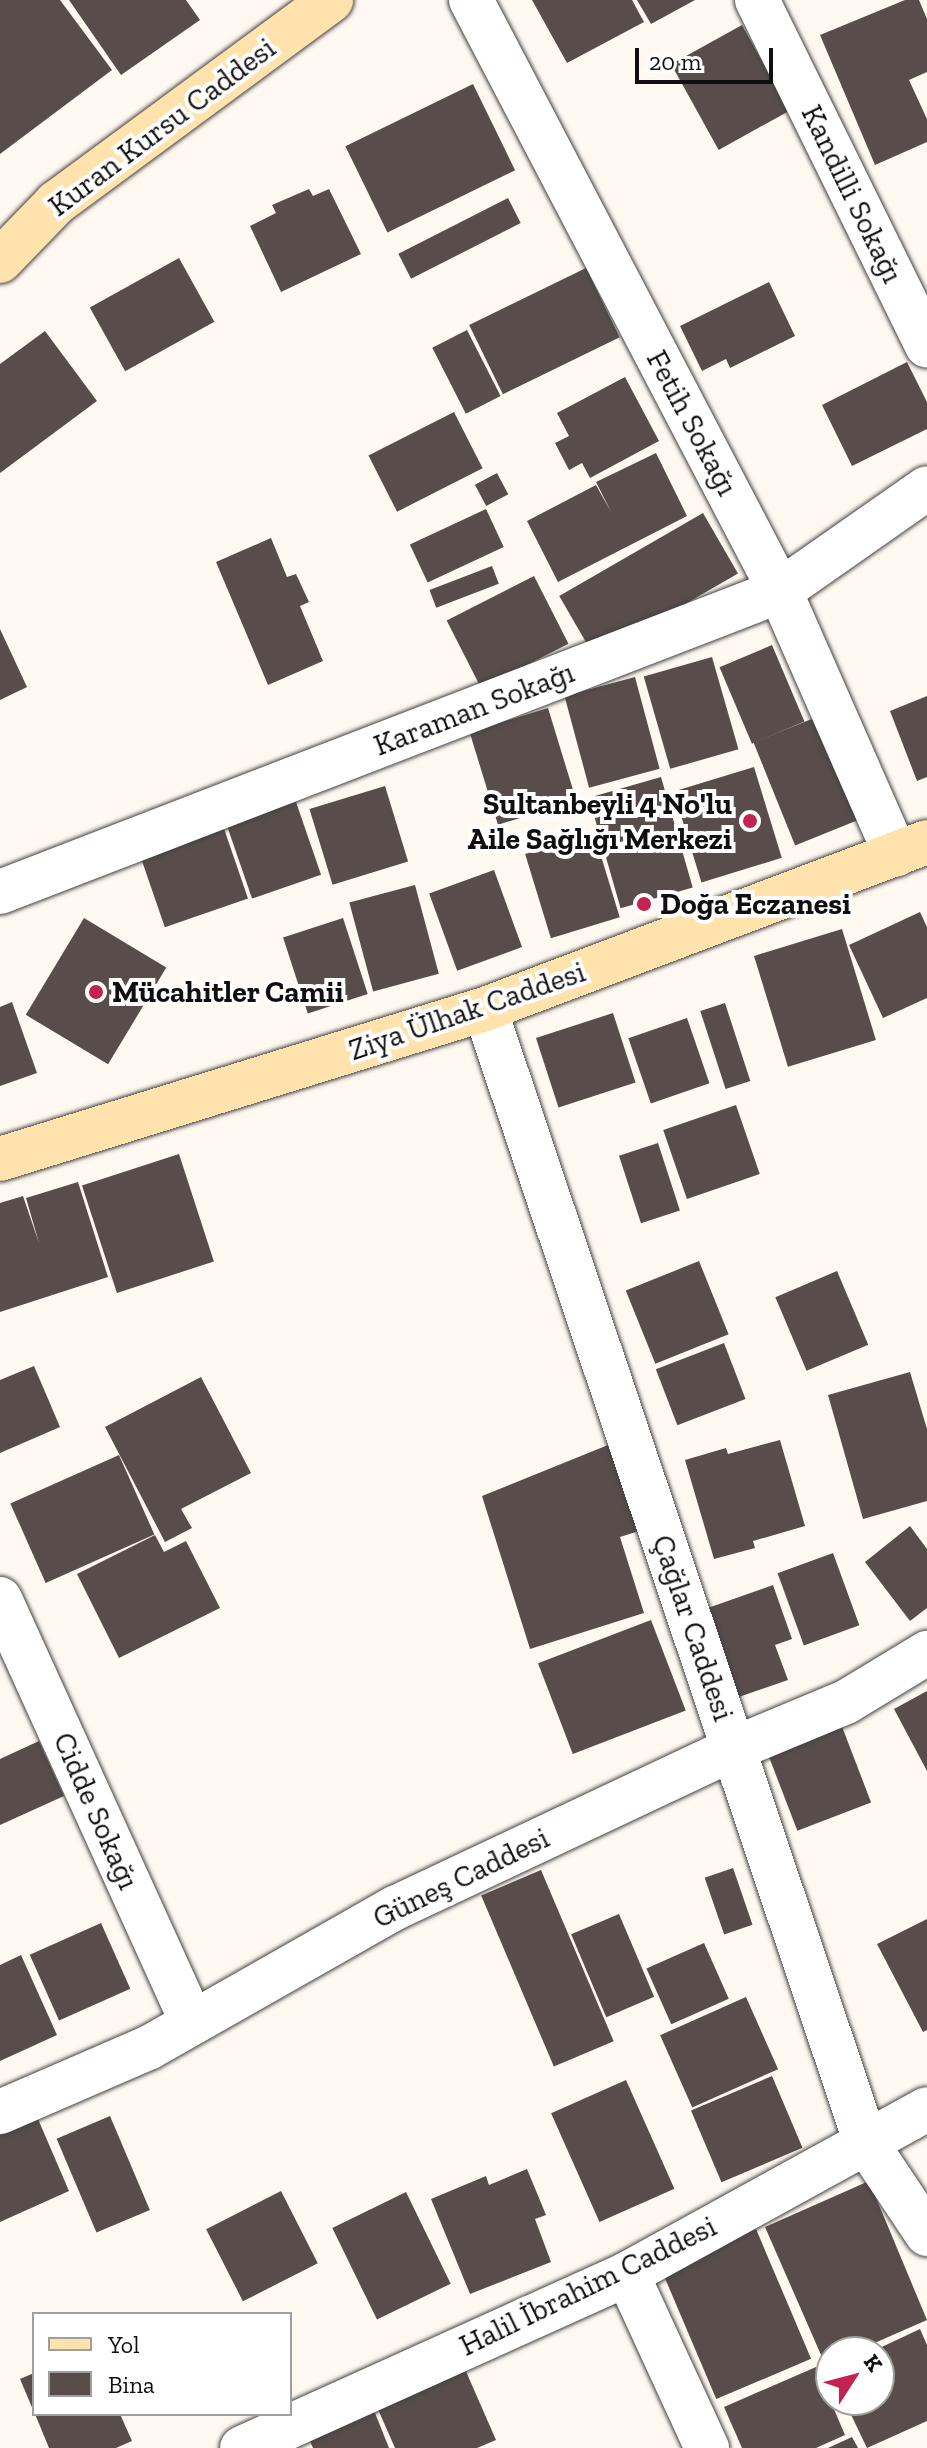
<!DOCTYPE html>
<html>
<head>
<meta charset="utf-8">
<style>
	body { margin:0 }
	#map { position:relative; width:927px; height:2448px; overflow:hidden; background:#fff9f1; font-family:"Zilla Slab",serif }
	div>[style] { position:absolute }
	.building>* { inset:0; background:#584d4b; transform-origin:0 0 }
	.roads { filter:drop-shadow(0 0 2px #424242) drop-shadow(0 0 2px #424242) }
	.street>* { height:44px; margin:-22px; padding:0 22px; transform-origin:22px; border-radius:22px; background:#fff }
	.secondary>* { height:44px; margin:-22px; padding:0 22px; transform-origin:22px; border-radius:22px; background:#ffe2ac }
	.dots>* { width:22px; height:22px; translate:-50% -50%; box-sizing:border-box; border:4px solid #fff; border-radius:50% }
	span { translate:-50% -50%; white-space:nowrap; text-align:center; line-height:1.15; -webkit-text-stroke:8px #fff; paint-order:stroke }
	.street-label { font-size:30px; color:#0f0f0f }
	.poi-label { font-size:30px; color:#0f0f0f; font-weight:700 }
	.right { translate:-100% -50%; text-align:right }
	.left { translate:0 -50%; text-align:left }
	.legend { position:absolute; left:32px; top:2312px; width:260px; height:104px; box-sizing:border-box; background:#fff; border:2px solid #9f9f9f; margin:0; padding:10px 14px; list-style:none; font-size:24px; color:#0f0f0f }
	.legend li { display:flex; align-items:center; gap:16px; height:40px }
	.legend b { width:40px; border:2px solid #9f9f9f }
	.north { position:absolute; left:815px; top:2336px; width:80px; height:80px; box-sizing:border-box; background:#fff; border:2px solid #9f9f9f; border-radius:50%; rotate:54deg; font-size:22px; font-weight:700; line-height:32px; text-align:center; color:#0f0f0f }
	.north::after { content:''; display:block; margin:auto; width:28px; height:36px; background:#c32351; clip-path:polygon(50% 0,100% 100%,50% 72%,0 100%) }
	.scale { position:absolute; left:635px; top:48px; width:138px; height:36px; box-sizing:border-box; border:4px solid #0f0f0f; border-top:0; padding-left:10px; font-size:24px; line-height:28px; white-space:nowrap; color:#0f0f0f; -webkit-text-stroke:6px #fff; paint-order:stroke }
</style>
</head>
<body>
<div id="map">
	<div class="building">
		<i style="clip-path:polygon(0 0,60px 0,112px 70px,0 154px)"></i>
		<i style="clip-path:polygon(69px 0,186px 0,200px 20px,121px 75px)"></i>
		<i style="clip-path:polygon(532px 0,632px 0,644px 22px,567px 63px)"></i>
		<i style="clip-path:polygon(637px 0,695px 0,651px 24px)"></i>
		<i style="clip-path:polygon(905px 0,919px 0,927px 19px,927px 72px,909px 80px,927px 119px,927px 142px,875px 165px,820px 35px)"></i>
		<i style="left:742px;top:25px;width:98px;height:81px;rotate:61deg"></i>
		<i style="left:473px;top:84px;width:96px;height:142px;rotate:64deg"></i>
		<i style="clip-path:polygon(309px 189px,313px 196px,329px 189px,361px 254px,281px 292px,250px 226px,276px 213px,272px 205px)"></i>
		<i style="left:508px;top:198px;width:28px;height:123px;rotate:63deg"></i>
		<i style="left:179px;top:258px;width:73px;height:102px;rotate:61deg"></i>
		<i style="left:586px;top:268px;width:77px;height:130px;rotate:64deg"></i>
		<i style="clip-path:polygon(769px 282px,795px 336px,730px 368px,726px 359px,702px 371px,680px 326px)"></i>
		<i style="left:467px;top:330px;width:74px;height:39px;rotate:63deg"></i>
		<i style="clip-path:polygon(45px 331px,97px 401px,0 473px,0 364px)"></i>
		<i style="clip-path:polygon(907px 362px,927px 402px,927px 429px,852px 466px,822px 405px)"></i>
		<i style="clip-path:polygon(625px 377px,659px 441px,590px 478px,582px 463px,569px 470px,555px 443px,569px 436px,557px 413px)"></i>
		<i style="left:454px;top:412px;width:63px;height:96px;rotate:63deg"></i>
		<i style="clip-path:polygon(656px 453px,687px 516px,558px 582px,527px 521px,596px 485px,611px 512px,596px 482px)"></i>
		<i style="left:497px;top:473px;width:24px;height:25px;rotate:62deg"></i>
		<i style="left:486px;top:509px;width:42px;height:84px;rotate:65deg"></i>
		<i style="left:703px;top:513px;width:70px;height:166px;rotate:60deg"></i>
		<i style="clip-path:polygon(271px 538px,287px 577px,296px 574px,309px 602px,300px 606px,323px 661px,268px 685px,216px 562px)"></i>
		<i style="left:492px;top:566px;width:19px;height:67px;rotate:69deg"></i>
		<i style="left:534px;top:576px;width:76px;height:98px;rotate:63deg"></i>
		<i style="clip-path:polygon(0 629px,27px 687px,0 700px)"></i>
		<i style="left:772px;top:645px;width:83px;height:57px;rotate:67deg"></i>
		<i style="left:712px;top:657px;width:96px;height:71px;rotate:74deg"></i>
		<i style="left:635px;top:677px;width:95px;height:73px;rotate:75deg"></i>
		<i style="clip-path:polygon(927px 696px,927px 777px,917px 781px,890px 711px)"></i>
		<i style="left:548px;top:708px;width:97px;height:82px;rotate:73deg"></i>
		<i style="left:824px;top:714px;width:111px;height:76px;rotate:68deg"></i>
		<i style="left:754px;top:767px;width:95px;height:84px;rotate:73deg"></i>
		<i style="left:661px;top:777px;width:115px;height:75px;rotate:74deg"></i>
		<i style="left:385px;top:786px;width:79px;height:79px;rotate:73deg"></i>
		<i style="left:296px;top:802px;width:77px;height:73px;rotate:71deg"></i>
		<i style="left:221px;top:820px;width:83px;height:88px;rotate:71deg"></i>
		<i style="left:594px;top:833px;width:88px;height:72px;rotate:73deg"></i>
		<i style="left:494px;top:870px;width:82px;height:69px;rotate:70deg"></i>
		<i style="left:415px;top:885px;width:92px;height:68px;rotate:75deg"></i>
		<i style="clip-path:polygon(920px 912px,927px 927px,927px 998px,883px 1018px,849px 945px)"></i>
		<i style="left:84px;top:918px;width:96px;height:113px;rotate:31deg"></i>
		<i style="left:343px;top:918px;width:80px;height:63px;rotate:72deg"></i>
		<i style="left:842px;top:929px;width:116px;height:92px;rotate:73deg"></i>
		<i style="clip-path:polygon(12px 1002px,37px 1073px,0 1086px,0 1007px)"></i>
		<i style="left:725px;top:1003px;width:82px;height:26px;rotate:72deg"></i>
		<i style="left:613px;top:1013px;width:73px;height:81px;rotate:72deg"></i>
		<i style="left:687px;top:1018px;width:69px;height:62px;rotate:71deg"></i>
		<i style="left:736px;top:1105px;width:73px;height:77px;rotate:71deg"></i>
		<i style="left:658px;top:1143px;width:71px;height:41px;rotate:72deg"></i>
		<i style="left:179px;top:1154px;width:113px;height:102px;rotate:72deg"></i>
		<i style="clip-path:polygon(78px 1182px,108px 1277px,0 1312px,0 1203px,23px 1196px,39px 1243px,26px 1198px)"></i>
		<i style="left:699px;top:1261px;width:79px;height:79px;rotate:68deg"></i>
		<i style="left:837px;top:1271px;width:80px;height:67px;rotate:67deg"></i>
		<i style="left:724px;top:1343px;width:60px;height:73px;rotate:69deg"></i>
		<i style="clip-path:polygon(34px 1366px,60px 1427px,0 1453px,0 1380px)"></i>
		<i style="clip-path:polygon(910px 1372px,927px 1429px,927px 1501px,863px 1519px,828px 1395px)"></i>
		<i style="clip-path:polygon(201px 1377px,251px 1473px,181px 1509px,192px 1528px,165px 1542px,105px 1427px)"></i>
		<i style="clip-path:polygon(780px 1440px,805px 1526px,753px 1541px,755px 1548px,714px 1559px,685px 1460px,726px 1448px,728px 1454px)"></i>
		<i style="clip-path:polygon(608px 1445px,639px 1531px,620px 1537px,644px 1613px,530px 1649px,482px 1496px)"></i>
		<i style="left:119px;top:1455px;width:87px;height:119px;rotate:66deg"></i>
		<i style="clip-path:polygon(910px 1526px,927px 1549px,927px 1608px,910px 1621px,865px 1562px)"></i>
		<i style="clip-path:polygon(155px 1535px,164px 1552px,186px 1541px,220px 1608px,119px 1658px,77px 1574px)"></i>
		<i style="left:833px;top:1553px;width:77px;height:59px;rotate:70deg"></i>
		<i style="clip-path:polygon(773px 1585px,792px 1639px,775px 1645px,788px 1680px,736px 1698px,705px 1609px)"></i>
		<i style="left:651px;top:1620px;width:97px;height:121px;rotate:69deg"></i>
		<i style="clip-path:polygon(927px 1691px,927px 1771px,894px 1709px)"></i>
		<i style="left:841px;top:1724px;width:84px;height:79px;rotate:69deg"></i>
		<i style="clip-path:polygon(39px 1741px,64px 1796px,0 1825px,0 1759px)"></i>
		<i style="left:733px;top:1868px;width:60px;height:30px;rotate:71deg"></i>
		<i style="left:541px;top:1870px;width:186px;height:65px;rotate:67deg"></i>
		<i style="left:619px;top:1914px;width:90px;height:52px;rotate:67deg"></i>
		<i style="clip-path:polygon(927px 1919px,927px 2030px,923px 2032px,877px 1944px)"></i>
		<i style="left:101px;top:1923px;width:72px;height:78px;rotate:66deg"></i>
		<i style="left:704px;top:1943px;width:61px;height:63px;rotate:66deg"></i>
		<i style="clip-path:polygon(21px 1955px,57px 2035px,0 2061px,0 1965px)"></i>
		<i style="left:746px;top:1997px;width:79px;height:94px;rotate:66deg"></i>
		<i style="left:772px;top:2076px;width:78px;height:88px;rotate:67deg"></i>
		<i style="left:626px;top:2080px;width:119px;height:82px;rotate:66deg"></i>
		<i style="left:110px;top:2116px;width:102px;height:58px;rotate:67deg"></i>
		<i style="clip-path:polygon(38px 2119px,69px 2191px,0 2222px,0 2135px)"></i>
		<i style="clip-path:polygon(527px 2169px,546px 2215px,535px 2219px,551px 2262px,470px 2294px,431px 2199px,486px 2176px,489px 2185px)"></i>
		<i style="clip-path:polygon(869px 2181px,927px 2320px,854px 2352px,831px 2352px,831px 2362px,825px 2364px,765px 2227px)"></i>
		<i style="left:281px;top:2191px;width:81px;height:84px;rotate:63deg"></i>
		<i style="left:406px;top:2192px;width:102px;height:82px;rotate:64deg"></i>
		<i style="left:756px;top:2229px;width:141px;height:103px;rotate:67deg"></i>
		<i style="clip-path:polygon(920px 2329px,927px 2345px,927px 2421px,867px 2448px,844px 2400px,879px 2400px,879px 2352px,871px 2352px)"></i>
		<i style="clip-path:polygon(461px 2360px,496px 2440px,477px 2448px,395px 2448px,373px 2398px)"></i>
		<i style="clip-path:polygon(816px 2367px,845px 2435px,816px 2448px,742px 2448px,724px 2407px)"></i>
		<i style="clip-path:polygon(34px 2373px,34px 2412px,20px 2379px)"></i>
		<i style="clip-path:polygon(369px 2398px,389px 2448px,313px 2448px,303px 2425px)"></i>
		<i style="clip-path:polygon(35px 2414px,120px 2414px,132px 2441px,116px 2448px,49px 2448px)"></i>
		<i style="clip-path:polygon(852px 2437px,858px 2448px,828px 2448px)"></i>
	</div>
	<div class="roads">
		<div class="street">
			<i style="left:471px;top:0;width:667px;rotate:62.4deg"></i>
			<i style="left:780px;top:591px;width:288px;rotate:66.3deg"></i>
			<i style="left:757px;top:0;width:385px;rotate:63.8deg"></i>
			<i style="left:0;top:892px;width:836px;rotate:-21.1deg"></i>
			<i style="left:780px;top:591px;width:179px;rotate:-35deg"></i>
			<i style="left:485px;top:1009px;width:1194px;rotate:71.44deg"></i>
			<i style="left:865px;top:2141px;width:112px;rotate:56.3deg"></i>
			<i style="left:0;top:1599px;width:465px;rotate:65.6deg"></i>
			<i style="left:0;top:2112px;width:163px;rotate:-23.4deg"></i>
			<i style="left:150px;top:2047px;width:282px;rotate:-29.6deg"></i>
			<i style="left:395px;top:1908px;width:374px;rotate:-25.2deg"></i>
			<i style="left:733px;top:1749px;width:122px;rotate:-22.6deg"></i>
			<i style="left:846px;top:1702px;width:95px;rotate:-31.2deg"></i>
			<i style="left:627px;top:2274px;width:192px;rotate:65.3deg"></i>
			<i style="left:242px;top:2448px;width:422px;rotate:-24.3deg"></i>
			<i style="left:627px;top:2274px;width:342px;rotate:-28.8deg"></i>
		</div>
		<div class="secondary">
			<i style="left:0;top:261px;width:81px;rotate:-46deg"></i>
			<i style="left:56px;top:203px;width:342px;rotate:-36.4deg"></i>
			<i style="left:0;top:1159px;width:508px;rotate:-17.19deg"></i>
			<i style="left:485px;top:1009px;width:472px;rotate:-20.7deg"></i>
		</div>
	</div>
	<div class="dots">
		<i style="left:750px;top:821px;background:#c32351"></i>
		<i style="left:644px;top:904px;background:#c32351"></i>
		<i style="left:96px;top:992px;background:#c32351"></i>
	</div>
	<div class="street-label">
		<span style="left:162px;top:127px;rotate:-37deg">Kuran Kursu Caddesi</span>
		<span style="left:852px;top:194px;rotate:64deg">Kandilli Sokağı</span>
		<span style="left:692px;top:423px;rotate:62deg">Fetih Sokağı</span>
		<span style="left:474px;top:709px;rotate:-21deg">Karaman Sokağı</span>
		<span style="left:467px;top:1011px;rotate:-19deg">Ziya Ülhak Caddesi</span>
		<span style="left:693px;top:1628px;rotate:71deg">Çağlar Caddesi</span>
		<span style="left:96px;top:1811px;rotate:66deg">Cidde Sokağı</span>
		<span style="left:461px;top:1878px;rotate:-26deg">Güneş Caddesi</span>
		<span style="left:588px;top:2286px;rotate:-26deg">Halil İbrahim Caddesi</span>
	</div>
	<div class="poi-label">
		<span class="right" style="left:732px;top:821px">Sultanbeyli 4 No'lu<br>Aile Sağlığı Merkezi</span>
		<span class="left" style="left:660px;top:904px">Doğa Eczanesi</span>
		<span class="left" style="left:112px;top:992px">Mücahitler Camii</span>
	</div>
	<ul class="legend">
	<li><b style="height:10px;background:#ffe2ac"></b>Yol</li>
	<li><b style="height:22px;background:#584d4b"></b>Bina</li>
	</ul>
	<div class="north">K</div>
	<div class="scale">20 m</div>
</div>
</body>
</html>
